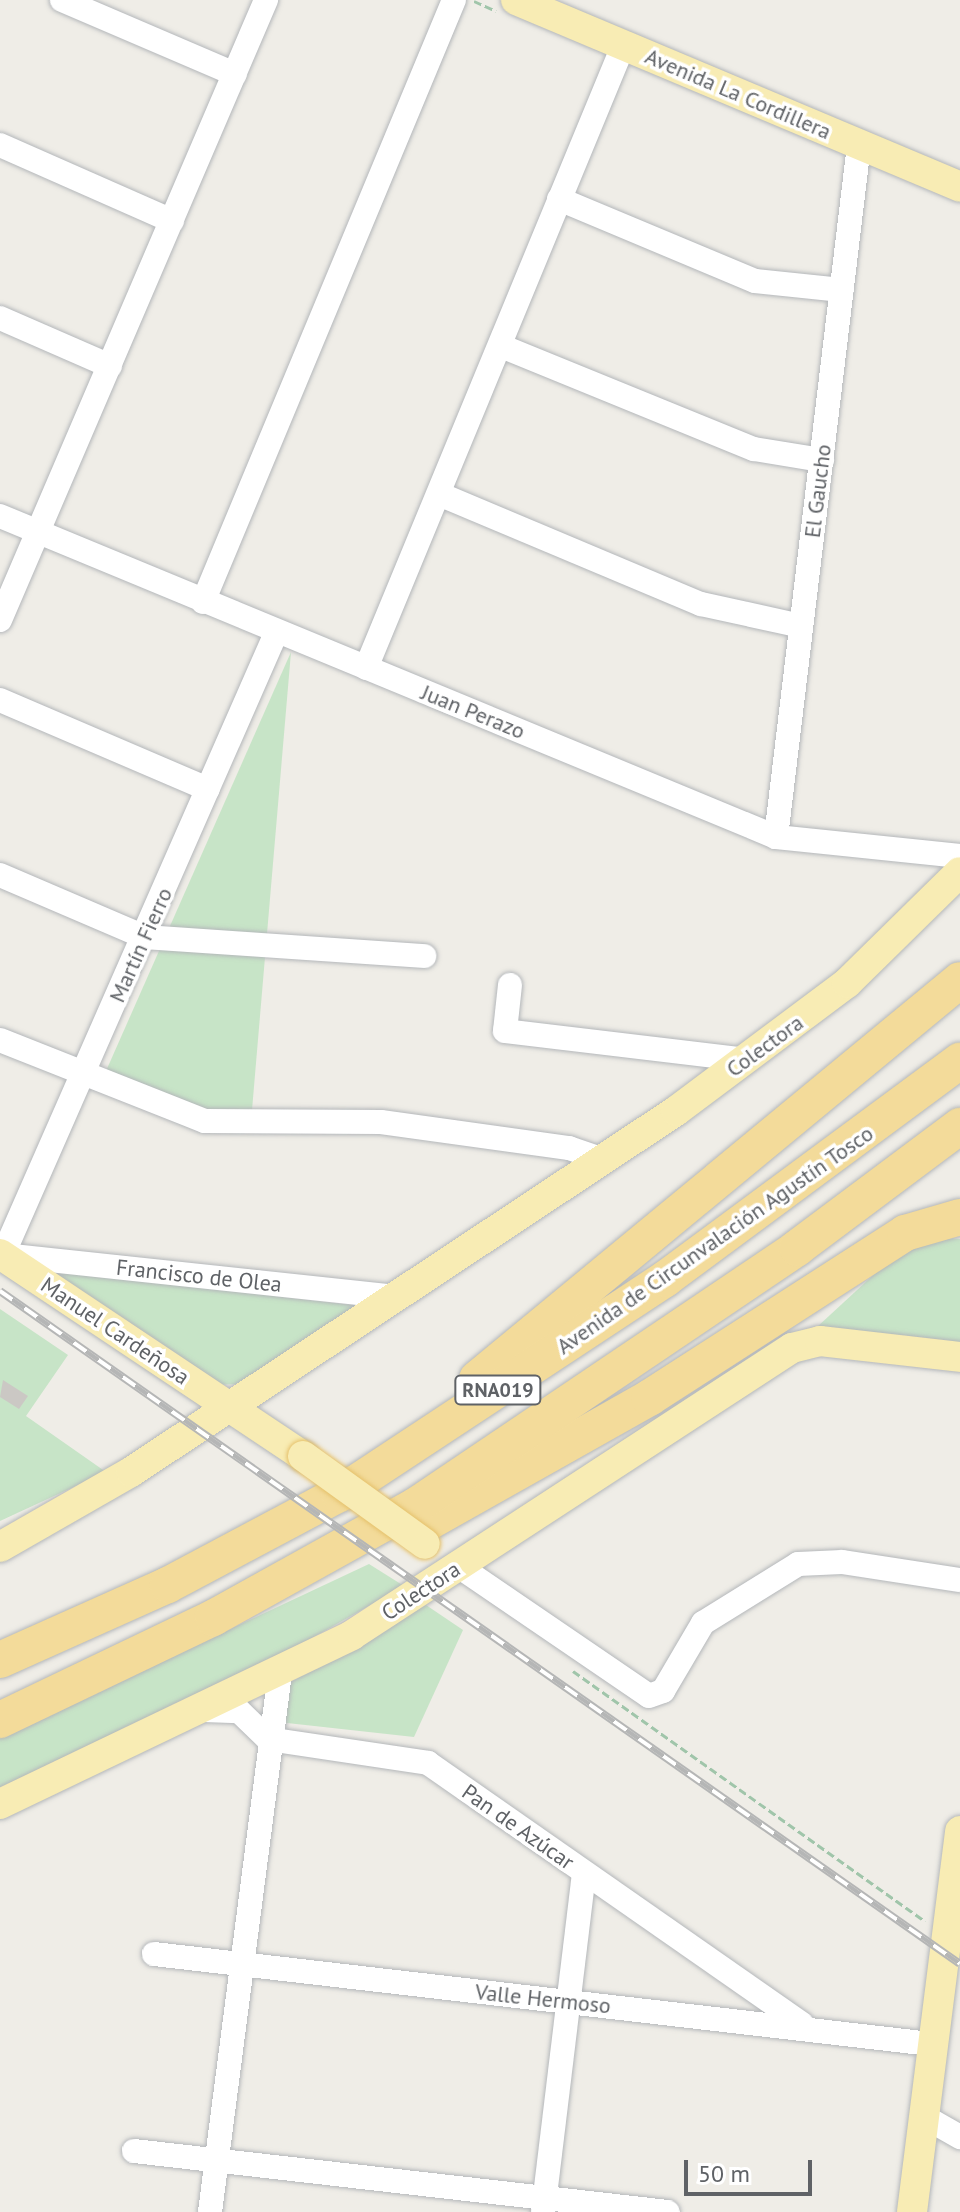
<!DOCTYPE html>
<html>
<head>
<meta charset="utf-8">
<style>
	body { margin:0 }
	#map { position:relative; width:960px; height:2212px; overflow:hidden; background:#efede7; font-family:"PT Sans",sans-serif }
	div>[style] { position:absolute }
	.green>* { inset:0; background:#c7e4c7 }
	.building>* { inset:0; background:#cbc8c4 }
	.path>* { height:3px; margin-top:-1.5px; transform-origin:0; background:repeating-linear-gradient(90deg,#a0c5aa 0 8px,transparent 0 12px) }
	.roads { filter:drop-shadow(0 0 2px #b4b7ba) drop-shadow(0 0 2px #b4b7ba) }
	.minor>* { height:24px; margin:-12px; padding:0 12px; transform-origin:12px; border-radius:12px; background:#fff }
	.major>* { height:30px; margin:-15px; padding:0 15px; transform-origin:15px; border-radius:15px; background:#f8ecb4 }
	.highway>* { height:36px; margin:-18px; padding:0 18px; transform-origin:18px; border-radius:18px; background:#f3db9a }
	.rail>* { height:8px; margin-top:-4px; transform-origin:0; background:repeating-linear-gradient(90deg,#fff 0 15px,#b5b6b6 0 30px); box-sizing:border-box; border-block:2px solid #b5b6b6 }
	.bridges { filter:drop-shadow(0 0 2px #e5c16b) drop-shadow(0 0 2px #e5c16b) }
	.major-bridge>* { height:30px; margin:-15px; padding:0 15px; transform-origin:15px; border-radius:15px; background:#f8ecb4 }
	span { translate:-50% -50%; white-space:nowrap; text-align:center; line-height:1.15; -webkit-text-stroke:7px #fff; paint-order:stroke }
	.shield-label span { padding:2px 6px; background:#fff; border:2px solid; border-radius:6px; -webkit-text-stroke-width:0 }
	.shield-label { font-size:20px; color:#5f6266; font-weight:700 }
	.street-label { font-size:22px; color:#5f6266 }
	.scale { position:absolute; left:684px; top:2160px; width:128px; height:36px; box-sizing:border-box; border:4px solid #5f6266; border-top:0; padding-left:10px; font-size:24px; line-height:28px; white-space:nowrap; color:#5f6266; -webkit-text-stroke:6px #fff; paint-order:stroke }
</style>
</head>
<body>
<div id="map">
	<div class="green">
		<i style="clip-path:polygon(291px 652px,252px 1110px,203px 1111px,106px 1071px)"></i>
		<i style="clip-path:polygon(932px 1237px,960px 1239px,960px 1343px,817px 1327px,882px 1267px)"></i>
		<i style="clip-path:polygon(40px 1269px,361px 1306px,243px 1384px,211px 1385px)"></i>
		<i style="clip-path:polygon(0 1309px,68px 1355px,26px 1416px,106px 1472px,0 1521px)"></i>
		<i style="clip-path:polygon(369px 1564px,404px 1586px,220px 1690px,0 1790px,0 1737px)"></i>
		<i style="clip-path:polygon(426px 1605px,463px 1630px,414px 1737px,278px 1722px,284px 1686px)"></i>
	</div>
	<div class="building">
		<i style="clip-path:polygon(3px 1380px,28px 1396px,19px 1409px,0 1397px)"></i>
	</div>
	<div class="path">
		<i style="left:474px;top:1px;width:24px;rotate:24deg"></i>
		<i style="left:573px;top:1671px;width:432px;rotate:35.4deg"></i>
	</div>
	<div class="roads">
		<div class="minor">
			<i style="left:62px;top:0;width:188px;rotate:23.2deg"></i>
			<i style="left:0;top:145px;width:188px;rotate:23.8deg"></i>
			<i style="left:559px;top:199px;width:212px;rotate:22.7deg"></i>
			<i style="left:755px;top:281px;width:87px;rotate:5.9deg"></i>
			<i style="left:0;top:318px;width:120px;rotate:23.6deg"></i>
			<i style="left:501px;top:346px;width:273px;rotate:22.2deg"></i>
			<i style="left:754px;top:449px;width:69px;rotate:9.2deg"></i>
			<i style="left:439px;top:494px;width:284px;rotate:22.8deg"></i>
			<i style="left:701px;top:604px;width:102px;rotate:12.4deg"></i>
			<i style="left:0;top:516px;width:840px;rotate:22.47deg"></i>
			<i style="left:776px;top:837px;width:185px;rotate:5.9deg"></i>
			<i style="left:203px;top:602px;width:652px;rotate:-67.37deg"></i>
			<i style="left:0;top:620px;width:675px;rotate:-66.78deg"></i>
			<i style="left:276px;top:633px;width:679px;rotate:113.7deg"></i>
			<i style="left:3px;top:1255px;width:393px;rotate:6.1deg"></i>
			<i style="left:366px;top:668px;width:673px;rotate:-67.55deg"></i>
			<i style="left:0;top:700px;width:226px;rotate:23.2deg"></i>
			<i style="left:776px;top:837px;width:697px;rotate:-83.16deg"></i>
			<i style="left:0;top:875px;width:158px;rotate:23.2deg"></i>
			<i style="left:145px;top:937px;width:280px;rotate:3.9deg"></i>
			<i style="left:510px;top:985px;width:46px;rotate:96.2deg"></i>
			<i style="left:505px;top:1031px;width:244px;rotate:6.8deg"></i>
			<i style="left:0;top:1040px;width:220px;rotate:21.6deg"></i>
			<i style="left:205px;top:1121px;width:176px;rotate:0.3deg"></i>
			<i style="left:381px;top:1122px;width:190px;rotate:7.9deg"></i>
			<i style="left:569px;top:1148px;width:37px;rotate:19deg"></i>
			<i style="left:457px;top:1565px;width:232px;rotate:34.3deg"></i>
			<i style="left:649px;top:1696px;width:15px;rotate:-20deg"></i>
			<i style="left:663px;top:1691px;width:79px;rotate:-59.5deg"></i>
			<i style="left:703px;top:1623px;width:112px;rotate:-31.8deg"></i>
			<i style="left:798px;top:1564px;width:44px;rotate:-2.6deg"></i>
			<i style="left:842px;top:1562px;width:119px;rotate:8.7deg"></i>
			<i style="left:204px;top:1710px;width:35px;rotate:2deg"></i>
			<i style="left:239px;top:1711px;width:40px;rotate:44deg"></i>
			<i style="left:268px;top:1739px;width:162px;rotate:8.5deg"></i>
			<i style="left:428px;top:1763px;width:456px;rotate:34.9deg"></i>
			<i style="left:154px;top:1954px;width:782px;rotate:6.61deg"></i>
			<i style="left:923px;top:2116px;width:43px;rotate:29.6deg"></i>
			<i style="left:134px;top:2151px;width:537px;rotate:6.52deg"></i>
			<i style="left:210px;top:2212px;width:544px;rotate:-82.6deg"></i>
			<i style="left:543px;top:2212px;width:340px;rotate:-83.1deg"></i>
		</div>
		<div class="major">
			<i style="left:516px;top:0;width:482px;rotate:22.8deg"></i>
			<i style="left:0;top:1254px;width:364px;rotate:33.7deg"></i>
			<i style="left:0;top:1547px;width:151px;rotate:-29.8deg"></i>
			<i style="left:131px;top:1472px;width:654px;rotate:-33.52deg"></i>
			<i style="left:676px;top:1111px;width:214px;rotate:-36.8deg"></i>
			<i style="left:847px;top:983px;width:158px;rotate:-44.5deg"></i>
			<i style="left:0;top:1804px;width:390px;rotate:-25.6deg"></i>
			<i style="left:352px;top:1635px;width:525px;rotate:-33.12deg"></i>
			<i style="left:792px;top:1348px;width:29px;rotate:-14deg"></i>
			<i style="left:820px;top:1341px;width:141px;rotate:6.5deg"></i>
			<i style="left:912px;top:2212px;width:384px;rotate:-82.8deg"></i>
		</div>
		<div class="highway">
			<i style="left:477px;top:1379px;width:626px;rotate:-39.56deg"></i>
			<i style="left:429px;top:1522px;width:253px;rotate:-29.4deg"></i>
			<i style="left:649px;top:1398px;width:305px;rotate:-32.8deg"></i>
			<i style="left:905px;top:1233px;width:57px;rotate:-16.2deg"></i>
			<i style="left:0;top:1660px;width:184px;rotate:-24.1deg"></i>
			<i style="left:168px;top:1585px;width:194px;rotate:-28deg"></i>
			<i style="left:339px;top:1494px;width:391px;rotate:-33.4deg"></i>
			<i style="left:665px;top:1279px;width:367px;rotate:-36.5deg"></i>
			<i style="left:0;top:1720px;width:236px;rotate:-25.6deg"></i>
			<i style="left:213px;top:1618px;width:231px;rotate:-29deg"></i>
			<i style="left:415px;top:1506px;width:461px;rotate:-34deg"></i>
			<i style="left:797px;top:1248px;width:204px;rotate:-36.8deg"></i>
		</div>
	</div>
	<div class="rail">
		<i style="left:0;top:1291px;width:1172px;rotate:35.03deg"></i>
	</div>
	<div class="bridges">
		<div class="major-bridge">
			<i style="left:303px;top:1456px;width:150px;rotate:35.8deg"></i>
		</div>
	</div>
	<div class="shield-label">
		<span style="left:498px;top:1390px">RNA019</span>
	</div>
	<div class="street-label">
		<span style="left:738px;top:94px;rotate:23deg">Avenida La Cordillera</span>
		<span style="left:818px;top:491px;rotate:-83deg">El Gaucho</span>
		<span style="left:473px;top:712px;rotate:22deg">Juan Perazo</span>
		<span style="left:141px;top:945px;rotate:-66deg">Martín Fierro</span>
		<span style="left:765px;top:1046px;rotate:-36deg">Colectora</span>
		<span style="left:715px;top:1240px;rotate:-35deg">Avenida de Circunvalación Agustín Tosco</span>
		<span style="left:199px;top:1276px;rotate:6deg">Francisco de Olea</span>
		<span style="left:115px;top:1331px;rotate:34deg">Manuel Cardeñosa</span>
		<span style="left:421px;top:1591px;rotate:-33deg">Colectora</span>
		<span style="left:518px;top:1827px;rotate:35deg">Pan de Azúcar</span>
		<span style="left:543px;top:1999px;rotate:6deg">Valle Hermoso</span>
	</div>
	<div class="scale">50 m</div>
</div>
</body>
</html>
